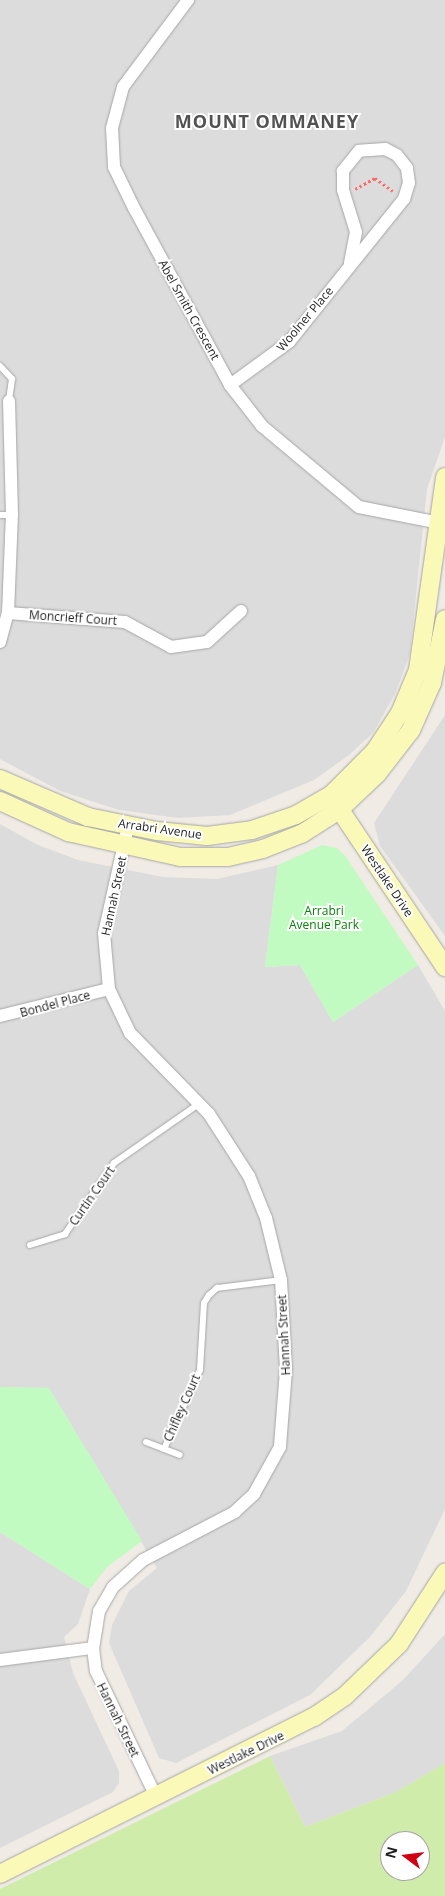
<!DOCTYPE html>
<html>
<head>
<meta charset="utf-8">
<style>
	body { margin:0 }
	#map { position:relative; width:445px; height:1896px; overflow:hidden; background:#f0ebe5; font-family:"Open Sans",sans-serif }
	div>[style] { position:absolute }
	.residential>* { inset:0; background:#dddcdc }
	.grass>* { inset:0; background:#d0ecaa }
	.park>* { inset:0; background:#c2fbc1 }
	.path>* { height:2.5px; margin-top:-1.25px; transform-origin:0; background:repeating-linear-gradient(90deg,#fe6b68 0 2.5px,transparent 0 5px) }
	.roads { filter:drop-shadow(0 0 1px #a6a6a6) drop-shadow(0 0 1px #a6a6a6) }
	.lane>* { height:6px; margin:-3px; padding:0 3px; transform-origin:3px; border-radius:3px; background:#fff }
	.street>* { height:12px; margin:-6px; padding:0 6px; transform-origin:6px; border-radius:6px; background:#fff }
	.secondary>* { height:18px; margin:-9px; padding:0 9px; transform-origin:9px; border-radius:9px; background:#fbf9b8 }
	span { translate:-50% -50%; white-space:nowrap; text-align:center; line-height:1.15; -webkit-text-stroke:4px #fff; paint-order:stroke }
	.street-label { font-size:12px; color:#1f1f1f }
	.park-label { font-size:12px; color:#098208 }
	.district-label { font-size:18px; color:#525252; font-weight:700; letter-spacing:1px }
	.north { position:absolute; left:380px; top:1831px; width:50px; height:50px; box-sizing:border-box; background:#fff; border:1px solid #a5a5a5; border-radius:50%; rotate:285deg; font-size:14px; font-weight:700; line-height:20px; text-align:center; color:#1f1f1f }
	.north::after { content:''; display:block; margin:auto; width:18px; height:22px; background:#ce0012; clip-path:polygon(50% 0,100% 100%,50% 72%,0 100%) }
</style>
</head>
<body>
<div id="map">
	<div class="residential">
		<i style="clip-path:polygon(0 0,445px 0,445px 437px,427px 489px,410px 654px,395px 694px,373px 733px,349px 755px,314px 780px,230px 815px,178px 818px,119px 810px,60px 791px,0 759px)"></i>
		<i style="clip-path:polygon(445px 715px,445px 936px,380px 846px,374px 823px)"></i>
		<i style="clip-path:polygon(0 824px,38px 845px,78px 860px,163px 877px,217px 879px,278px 865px,265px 967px,300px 965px,333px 1022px,418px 965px,445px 1011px,445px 1509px,406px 1591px,370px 1637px,310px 1695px,176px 1763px,159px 1758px,109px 1643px,112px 1625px,129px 1591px,157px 1568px,49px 1388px,0 1387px)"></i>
		<i style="clip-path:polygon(0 1532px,90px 1589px,78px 1624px,64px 1637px,73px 1673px,119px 1771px,119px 1783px,113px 1792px,0 1848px)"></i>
		<i style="clip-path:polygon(445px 1634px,445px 1763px,396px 1792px,305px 1827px,270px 1756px,342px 1731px,402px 1681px)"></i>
	</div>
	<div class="grass">
		<i style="clip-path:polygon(evenodd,270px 1756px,305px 1827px,396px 1792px,445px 1763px,445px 1896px,0 1896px,0 1889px,270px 1756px,390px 1841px,420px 1841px,420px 1871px,390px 1871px,390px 1841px)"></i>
	</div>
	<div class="park">
		<i style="clip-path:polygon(322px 845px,337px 848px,346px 857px,418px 965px,333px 1022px,300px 965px,265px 967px,278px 865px)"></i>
		<i style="clip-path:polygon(0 1387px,49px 1388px,142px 1541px,107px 1567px,90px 1589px,0 1532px)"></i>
	</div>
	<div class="path">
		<i style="left:355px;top:189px;width:23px;rotate:-29deg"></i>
		<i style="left:375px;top:178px;width:22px;rotate:36deg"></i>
	</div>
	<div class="roads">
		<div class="lane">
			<i style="left:0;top:366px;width:18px;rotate:47deg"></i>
			<i style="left:12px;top:379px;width:22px;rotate:98deg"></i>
			<i style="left:0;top:515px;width:12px"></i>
			<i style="left:30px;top:1245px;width:37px;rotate:-17deg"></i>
			<i style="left:65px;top:1234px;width:86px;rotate:-55.4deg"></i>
			<i style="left:114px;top:1163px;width:105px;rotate:-34.9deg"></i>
			<i style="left:146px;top:1442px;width:36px;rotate:21deg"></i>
			<i style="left:164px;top:1449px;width:87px;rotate:-65.5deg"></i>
			<i style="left:200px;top:1370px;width:67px;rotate:-86.6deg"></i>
			<i style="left:204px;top:1303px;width:9px;rotate:-58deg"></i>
			<i style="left:209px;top:1295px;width:11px;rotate:-41deg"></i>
			<i style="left:217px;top:1288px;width:64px;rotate:-7.1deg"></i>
		</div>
		<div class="street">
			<i style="left:188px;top:0;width:109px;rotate:126.8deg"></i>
			<i style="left:123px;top:87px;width:42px;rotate:105deg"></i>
			<i style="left:112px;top:128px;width:39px;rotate:87deg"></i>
			<i style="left:114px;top:167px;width:46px;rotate:64deg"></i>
			<i style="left:134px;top:208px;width:201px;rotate:61.5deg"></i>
			<i style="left:230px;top:385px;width:52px;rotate:52deg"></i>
			<i style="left:262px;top:426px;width:126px;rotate:39.9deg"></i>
			<i style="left:359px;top:507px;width:88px;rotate:11.2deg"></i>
			<i style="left:230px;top:385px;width:73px;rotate:-36.1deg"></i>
			<i style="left:289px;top:342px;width:184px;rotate:-51.2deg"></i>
			<i style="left:404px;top:199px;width:17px;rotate:-73deg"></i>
			<i style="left:409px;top:183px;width:15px;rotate:-98deg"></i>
			<i style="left:407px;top:168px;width:16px;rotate:-128deg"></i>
			<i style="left:397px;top:155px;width:13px;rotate:-153deg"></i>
			<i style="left:385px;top:149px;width:26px;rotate:176deg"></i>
			<i style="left:359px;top:151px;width:26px;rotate:129deg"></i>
			<i style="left:343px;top:171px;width:19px;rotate:90deg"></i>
			<i style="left:343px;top:190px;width:44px;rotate:72.8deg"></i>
			<i style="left:356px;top:232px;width:32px;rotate:101deg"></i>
			<i style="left:8px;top:613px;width:117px;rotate:4.4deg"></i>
			<i style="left:125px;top:622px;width:52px;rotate:28.5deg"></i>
			<i style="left:171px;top:647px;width:36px;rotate:-8deg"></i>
			<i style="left:207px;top:642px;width:46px;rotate:-42.4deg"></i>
			<i style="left:0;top:642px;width:30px;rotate:-75deg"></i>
			<i style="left:8px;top:613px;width:98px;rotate:-87.7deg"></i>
			<i style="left:12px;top:515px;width:114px;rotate:-91.5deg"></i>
			<i style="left:128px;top:826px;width:110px;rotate:102.6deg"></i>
			<i style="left:104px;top:933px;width:56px;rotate:84.9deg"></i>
			<i style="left:109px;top:989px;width:49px;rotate:64.5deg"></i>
			<i style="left:130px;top:1033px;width:113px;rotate:45.7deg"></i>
			<i style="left:209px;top:1114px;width:74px;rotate:57.2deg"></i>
			<i style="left:249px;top:1176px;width:45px;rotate:68deg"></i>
			<i style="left:266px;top:1218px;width:64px;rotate:76.4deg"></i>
			<i style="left:281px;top:1280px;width:90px;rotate:86.8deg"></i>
			<i style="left:286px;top:1370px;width:77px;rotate:94.5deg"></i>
			<i style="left:280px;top:1447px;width:54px;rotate:119deg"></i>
			<i style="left:254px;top:1494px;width:26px;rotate:137deg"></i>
			<i style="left:235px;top:1512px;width:104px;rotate:152.4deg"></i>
			<i style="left:143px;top:1560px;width:40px;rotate:138deg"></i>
			<i style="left:113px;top:1587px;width:28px;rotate:120deg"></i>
			<i style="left:99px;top:1611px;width:37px;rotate:99deg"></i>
			<i style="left:93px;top:1648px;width:23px;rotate:83deg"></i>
			<i style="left:96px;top:1671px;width:140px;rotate:64.5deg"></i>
			<i style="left:0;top:1016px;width:112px;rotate:-13.9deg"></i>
			<i style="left:0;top:1660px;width:94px;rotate:-7.4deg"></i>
		</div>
		<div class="secondary">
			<i style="left:0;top:779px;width:96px;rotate:23.4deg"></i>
			<i style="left:88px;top:817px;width:70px;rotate:11.5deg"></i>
			<i style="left:157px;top:831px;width:50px;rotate:5.7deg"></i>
			<i style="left:207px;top:836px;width:45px;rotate:-7.6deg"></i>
			<i style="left:252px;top:830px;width:46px;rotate:-18.8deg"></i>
			<i style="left:296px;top:815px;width:40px;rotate:-29.7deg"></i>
			<i style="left:331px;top:795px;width:62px;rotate:-45deg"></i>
			<i style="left:375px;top:751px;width:45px;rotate:-56.7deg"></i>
			<i style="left:400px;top:713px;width:47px;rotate:-67.3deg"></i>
			<i style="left:418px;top:670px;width:195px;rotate:-82deg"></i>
			<i style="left:0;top:801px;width:75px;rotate:24.5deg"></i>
			<i style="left:68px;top:832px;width:115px;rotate:12.6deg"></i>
			<i style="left:180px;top:857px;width:48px"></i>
			<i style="left:228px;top:857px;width:36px;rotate:-13deg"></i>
			<i style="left:263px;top:849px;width:43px;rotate:-21.8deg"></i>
			<i style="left:303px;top:833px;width:43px;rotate:-32.6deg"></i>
			<i style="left:339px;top:810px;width:52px;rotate:-43.5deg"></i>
			<i style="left:377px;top:774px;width:56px;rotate:-52.3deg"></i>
			<i style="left:411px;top:730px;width:51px;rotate:-65.9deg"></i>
			<i style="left:432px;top:683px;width:65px;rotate:-78.5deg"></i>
			<i style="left:334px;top:801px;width:200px;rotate:56.2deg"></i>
			<i style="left:0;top:1874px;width:351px;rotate:-26.6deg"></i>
			<i style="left:314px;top:1717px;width:37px;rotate:-34deg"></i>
			<i style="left:345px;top:1696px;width:75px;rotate:-43.9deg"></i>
			<i style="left:399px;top:1644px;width:85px;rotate:-57.1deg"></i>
		</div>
	</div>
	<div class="street-label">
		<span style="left:189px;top:310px;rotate:61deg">Abel Smith Crescent</span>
		<span style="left:305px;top:319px;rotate:-50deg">Woolner Place</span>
		<span style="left:73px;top:618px;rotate:4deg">Moncrieff Court</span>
		<span style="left:160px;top:829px;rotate:8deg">Arrabri Avenue</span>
		<span style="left:387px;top:881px;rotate:56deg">Westlake Drive</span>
		<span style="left:114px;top:896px;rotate:-78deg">Hannah Street</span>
		<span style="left:55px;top:1004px;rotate:-15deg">Bondel Place</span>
		<span style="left:92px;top:1196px;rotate:-55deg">Curtin Court</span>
		<span style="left:284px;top:1335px;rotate:-93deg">Hannah Street</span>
		<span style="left:182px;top:1408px;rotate:-66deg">Chifley Court</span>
		<span style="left:118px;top:1720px;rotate:64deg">Hannah Street</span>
		<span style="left:246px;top:1753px;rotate:-26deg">Westlake Drive</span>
	</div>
	<div class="park-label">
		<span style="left:324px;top:918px">Arrabri<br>Avenue Park</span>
	</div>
	<div class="district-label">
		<span style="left:267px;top:121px">MOUNT OMMANEY</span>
	</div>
	<div class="north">N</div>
</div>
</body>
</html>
